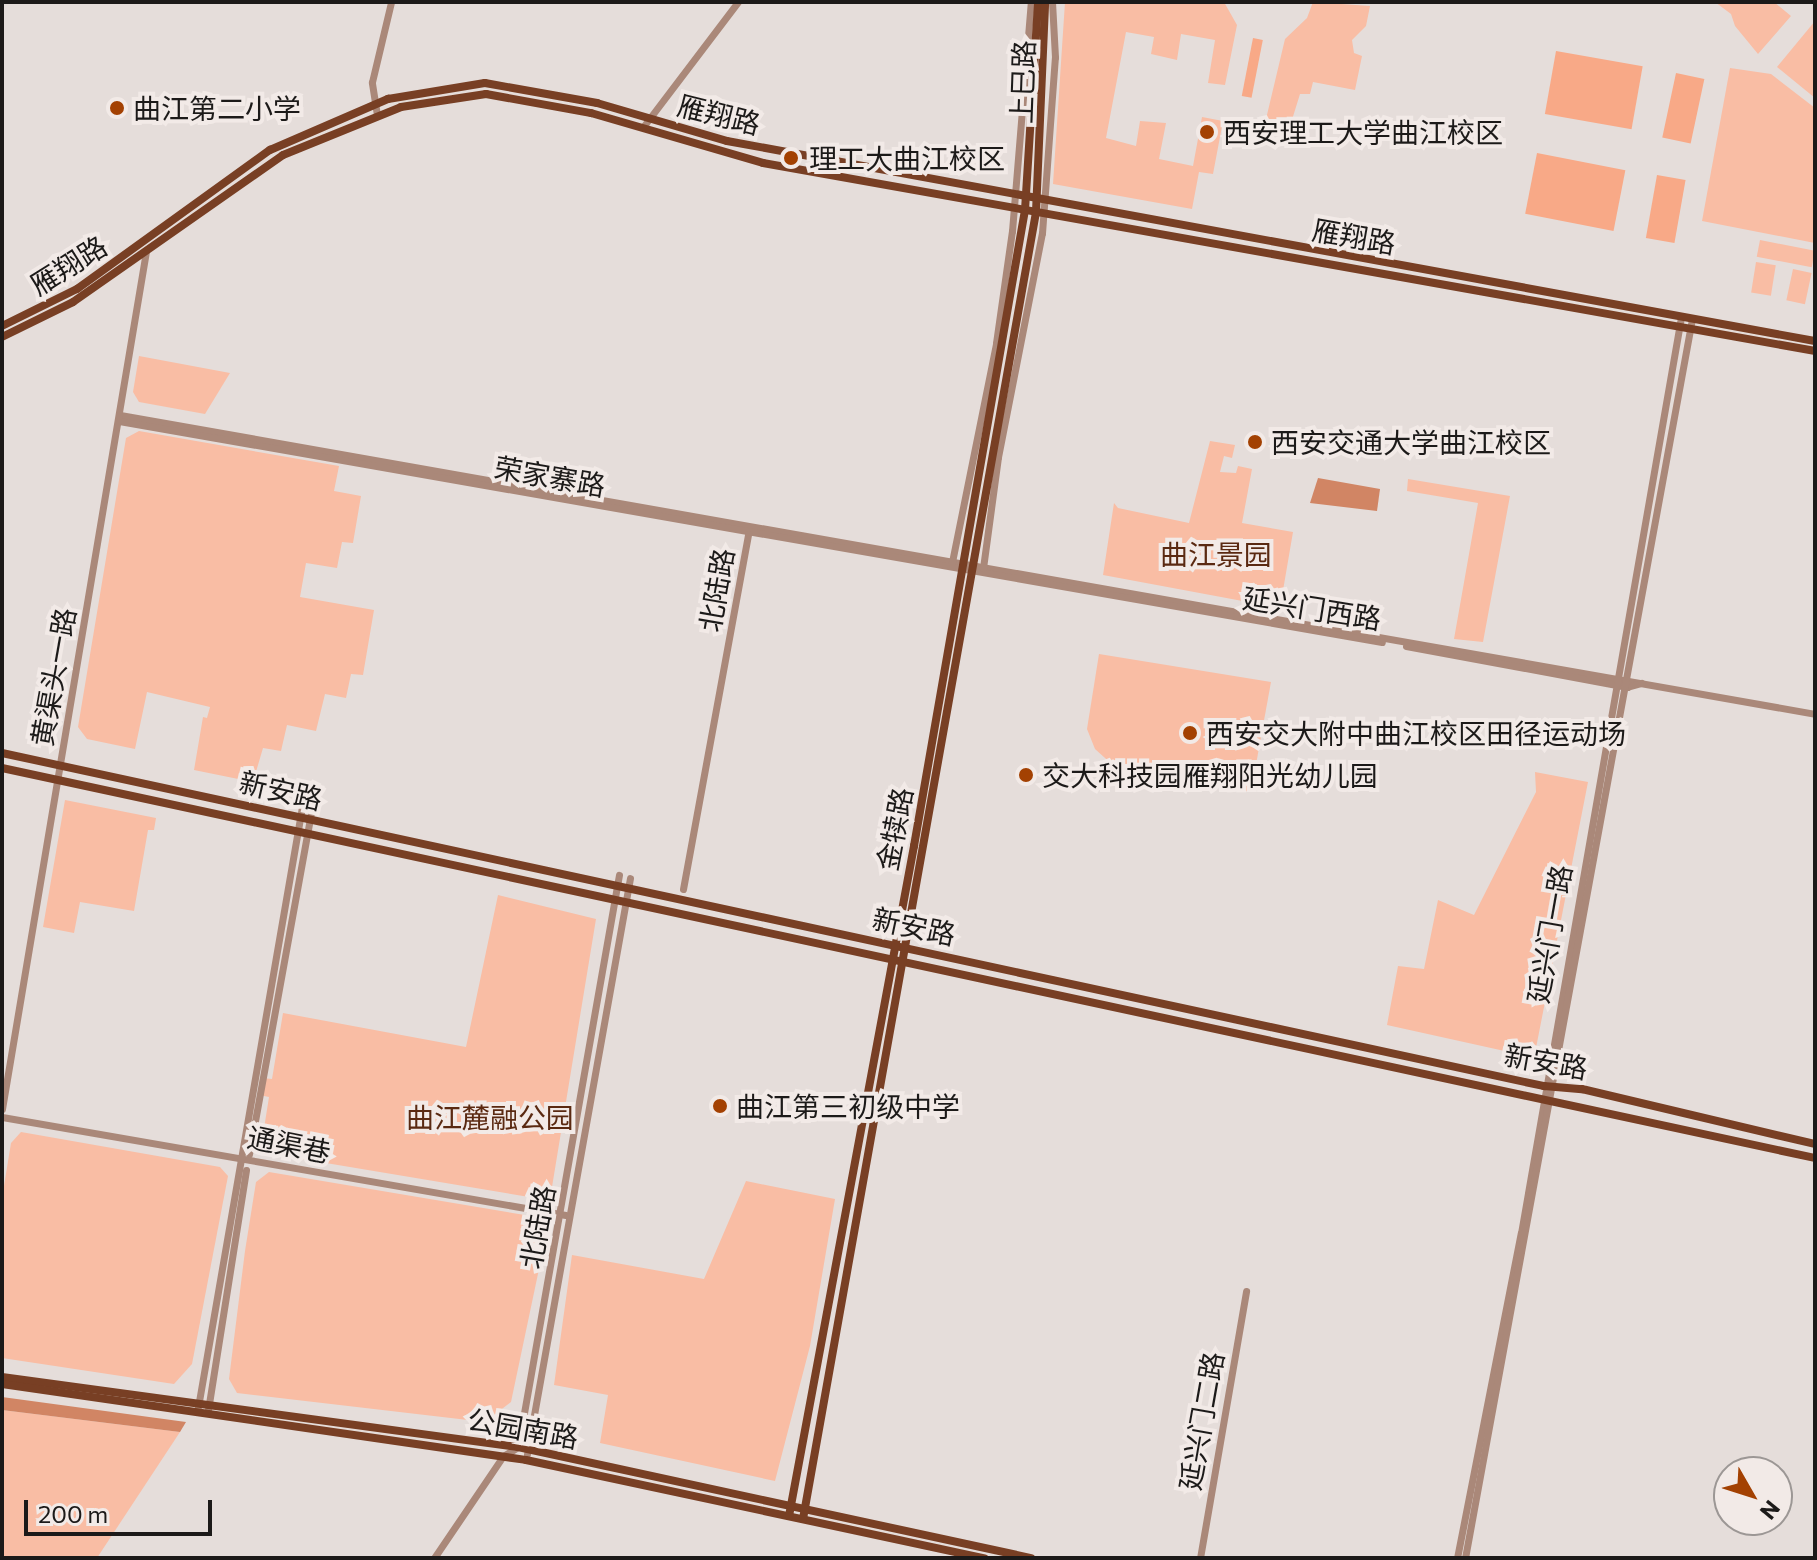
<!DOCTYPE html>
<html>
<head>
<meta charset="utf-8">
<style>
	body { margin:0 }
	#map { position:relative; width:1817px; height:1560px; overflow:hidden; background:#e5ddda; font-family:Commissioner,"Noto Sans SC",sans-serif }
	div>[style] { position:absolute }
	.green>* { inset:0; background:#f9bda4; transform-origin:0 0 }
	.forest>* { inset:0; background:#d18564 }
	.water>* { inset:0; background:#f8a987; transform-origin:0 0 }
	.minor>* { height:7px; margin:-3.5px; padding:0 3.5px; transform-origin:3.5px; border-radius:3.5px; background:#aa8879 }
	.major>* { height:8px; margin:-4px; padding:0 4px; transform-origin:4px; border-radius:4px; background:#783f24 }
	.dots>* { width:22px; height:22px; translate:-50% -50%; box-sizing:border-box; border:4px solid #f2eae7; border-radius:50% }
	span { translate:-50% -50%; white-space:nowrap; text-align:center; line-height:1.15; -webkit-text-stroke:8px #f2eae7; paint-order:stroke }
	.street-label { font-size:28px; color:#1c1a19 }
	.poi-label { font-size:28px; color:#1c1a19 }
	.left { translate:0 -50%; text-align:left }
	.park-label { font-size:28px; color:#5a2911 }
	.frame { position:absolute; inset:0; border:4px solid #1c1a19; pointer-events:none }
	.north { position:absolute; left:1713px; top:1456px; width:80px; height:80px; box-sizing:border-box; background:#f2eae7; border:2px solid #9c9795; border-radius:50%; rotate:129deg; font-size:22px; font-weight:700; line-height:32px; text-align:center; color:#1c1a19 }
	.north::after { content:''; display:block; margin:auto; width:28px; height:36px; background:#a34102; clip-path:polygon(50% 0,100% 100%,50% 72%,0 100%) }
	.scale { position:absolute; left:24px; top:1500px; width:188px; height:36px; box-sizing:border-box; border:4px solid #1c1a19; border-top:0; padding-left:10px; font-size:24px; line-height:28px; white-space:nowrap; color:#1c1a19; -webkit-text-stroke:6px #f2eae7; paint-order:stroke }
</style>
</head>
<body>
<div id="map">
	<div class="green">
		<i style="clip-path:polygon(1065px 2px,1224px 2px,1237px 25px,1225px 85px,1208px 83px,1215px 40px,1181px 34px,1177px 60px,1151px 54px,1154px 37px,1126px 32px,1106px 138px,1136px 146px,1140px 121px,1166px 123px,1159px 159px,1193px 166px,1202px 117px,1223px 121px,1213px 174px,1199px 172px,1192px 209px,1053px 184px)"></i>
		<i style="clip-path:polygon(1313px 2px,1370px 6px,1366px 26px,1352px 40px,1354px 53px,1362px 56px,1355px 90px,1313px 82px,1310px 94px,1300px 94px,1291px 123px,1266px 119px,1285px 39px,1307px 18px)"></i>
		<i style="clip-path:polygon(1715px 2px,1774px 2px,1791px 16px,1758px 54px,1735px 26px,1731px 14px)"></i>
		<i style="clip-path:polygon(1815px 21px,1815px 98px,1777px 67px)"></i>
		<i style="clip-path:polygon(1730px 68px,1771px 74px,1815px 108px,1815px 243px,1702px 221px)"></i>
		<i style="left:1760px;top:240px;width:56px;height:17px;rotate:11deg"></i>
		<i style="left:1756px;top:262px;width:20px;height:31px;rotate:9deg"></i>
		<i style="left:1793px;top:269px;width:19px;height:32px;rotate:12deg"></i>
		<i style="clip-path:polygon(139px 356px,230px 373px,205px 414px,139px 402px,133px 392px)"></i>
		<i style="clip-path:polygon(139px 431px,339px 466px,334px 491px,361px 496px,353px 543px,342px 542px,337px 568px,306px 563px,300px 597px,374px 610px,363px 675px,351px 674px,346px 698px,325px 694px,316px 731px,287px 725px,281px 751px,263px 748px,253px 782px,194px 770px,203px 717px,207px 718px,210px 707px,147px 692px,135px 749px,87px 739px,78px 727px,126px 438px)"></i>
		<i style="clip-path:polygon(1210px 441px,1235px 445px,1232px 458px,1224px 456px,1220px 472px,1236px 473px,1238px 466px,1252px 469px,1242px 523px,1293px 532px,1280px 608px,1103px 575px,1114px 503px,1118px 508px,1189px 523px)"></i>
		<i style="clip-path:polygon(1408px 479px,1510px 496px,1483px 642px,1454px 639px,1478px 503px,1407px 491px)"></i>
		<i style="clip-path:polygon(1099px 654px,1271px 682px,1251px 792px,1115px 767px,1095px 749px,1087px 729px)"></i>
		<i style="clip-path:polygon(1535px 772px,1588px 782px,1536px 1048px,1527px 1056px,1387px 1025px,1398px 966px,1424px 969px,1438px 900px,1474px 915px,1536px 792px)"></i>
		<i style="clip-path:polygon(65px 800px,156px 818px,154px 830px,148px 830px,134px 911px,80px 902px,74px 933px,43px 927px)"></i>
		<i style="clip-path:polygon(498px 895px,596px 919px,552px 1187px,541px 1199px,272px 1154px,262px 1141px,269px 1097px,259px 1095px,262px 1078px,272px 1079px,283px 1013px,466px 1047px)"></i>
		<i style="clip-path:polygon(21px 1132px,220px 1167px,228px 1176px,192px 1364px,174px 1384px,2px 1358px,2px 1198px,11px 1143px)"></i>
		<i style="clip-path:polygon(269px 1172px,537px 1217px,547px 1231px,511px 1402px,485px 1422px,237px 1393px,229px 1379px,245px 1251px,256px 1182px)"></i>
		<i style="clip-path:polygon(746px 1181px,835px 1199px,810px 1346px,775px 1481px,600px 1443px,608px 1395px,554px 1385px,572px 1255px,704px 1279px)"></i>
		<i style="clip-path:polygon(2px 1410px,180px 1432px,97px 1558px,2px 1558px)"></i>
	</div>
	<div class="forest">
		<i style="clip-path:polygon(1318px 478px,1380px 489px,1377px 511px,1310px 503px)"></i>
		<i style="clip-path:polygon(2px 1397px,186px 1422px,180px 1432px,2px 1410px)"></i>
	</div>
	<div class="water">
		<i style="left:1253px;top:38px;width:10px;height:59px;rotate:11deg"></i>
		<i style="left:1556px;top:51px;width:88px;height:64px;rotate:10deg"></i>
		<i style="left:1676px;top:73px;width:29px;height:66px;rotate:12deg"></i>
		<i style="left:1537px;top:153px;width:90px;height:62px;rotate:11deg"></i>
		<i style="left:1657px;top:175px;width:29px;height:64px;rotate:10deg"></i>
	</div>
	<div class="minor">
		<i style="left:377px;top:115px;width:33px;rotate:-99deg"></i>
		<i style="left:372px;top:82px;width:82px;rotate:-76.6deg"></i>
		<i style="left:643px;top:127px;width:157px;rotate:-52.8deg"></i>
		<i style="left:120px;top:415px;width:1721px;rotate:10deg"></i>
		<i style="left:119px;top:421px;width:1282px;rotate:9.93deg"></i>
		<i style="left:952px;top:562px;width:223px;rotate:-78.6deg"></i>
		<i style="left:996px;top:343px;width:113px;rotate:-81.9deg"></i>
		<i style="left:1012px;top:231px;width:230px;rotate:-85.3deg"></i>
		<i style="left:983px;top:568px;width:112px;rotate:-82.3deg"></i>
		<i style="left:998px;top:457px;width:228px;rotate:-78.9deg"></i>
		<i style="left:1042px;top:233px;width:176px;rotate:-85.8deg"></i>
		<i style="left:1055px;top:57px;width:55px;rotate:-93.1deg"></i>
		<i style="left:1406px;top:646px;width:225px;rotate:10.5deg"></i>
		<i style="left:1627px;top:687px;width:15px;rotate:-16deg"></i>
		<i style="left:683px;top:889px;width:361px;rotate:-79.6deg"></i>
		<i style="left:2px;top:1109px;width:870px;rotate:-80.47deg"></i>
		<i style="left:2px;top:1117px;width:572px;rotate:9.86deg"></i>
		<i style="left:249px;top:1154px;width:351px;rotate:-79.7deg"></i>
		<i style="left:198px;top:1407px;width:609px;rotate:-80.17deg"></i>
		<i style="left:208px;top:1410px;width:243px;rotate:-81deg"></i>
		<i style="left:527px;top:1454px;width:585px;rotate:-79.86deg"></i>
		<i style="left:434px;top:1558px;width:123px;rotate:-55.9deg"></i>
		<i style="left:503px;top:1456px;width:17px;rotate:-31deg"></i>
		<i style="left:518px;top:1447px;width:581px;rotate:-79.99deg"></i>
		<i style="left:1200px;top:1558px;width:271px;rotate:-80.2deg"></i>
		<i style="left:1457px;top:1558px;width:331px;rotate:-78.9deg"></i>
		<i style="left:1521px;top:1233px;width:930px;rotate:-80.09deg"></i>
		<i style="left:1465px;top:1558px;width:1260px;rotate:-79.62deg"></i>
	</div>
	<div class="major">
		<i style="left:2px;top:326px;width:84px;rotate:-26.3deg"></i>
		<i style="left:77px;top:289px;width:238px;rotate:-35.8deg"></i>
		<i style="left:270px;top:150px;width:129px;rotate:-23.4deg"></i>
		<i style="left:388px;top:99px;width:98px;rotate:-9.4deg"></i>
		<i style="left:485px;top:83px;width:114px;rotate:10.1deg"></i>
		<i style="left:597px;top:103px;width:135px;rotate:16.3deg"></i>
		<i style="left:727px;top:141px;width:1106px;rotate:10.42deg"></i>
		<i style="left:2px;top:337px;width:79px;rotate:-26.2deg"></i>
		<i style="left:73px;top:302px;width:256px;rotate:-35deg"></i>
		<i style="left:283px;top:155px;width:127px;rotate:-22.1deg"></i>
		<i style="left:401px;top:107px;width:86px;rotate:-8.7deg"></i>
		<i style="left:486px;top:94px;width:107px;rotate:10.3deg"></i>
		<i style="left:591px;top:113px;width:179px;rotate:16.2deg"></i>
		<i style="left:763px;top:163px;width:1069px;rotate:10.13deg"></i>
		<i style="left:2px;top:753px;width:1578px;rotate:12.19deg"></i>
		<i style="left:1544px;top:1086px;width:38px;rotate:5deg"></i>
		<i style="left:1582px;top:1089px;width:239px;rotate:13.3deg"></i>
		<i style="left:2px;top:768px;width:1854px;rotate:12.14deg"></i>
		<i style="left:2px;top:1377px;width:521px;rotate:7.73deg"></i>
		<i style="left:518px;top:1447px;width:525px;rotate:12.21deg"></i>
		<i style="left:2px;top:1384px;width:529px;rotate:8.25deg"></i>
		<i style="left:526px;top:1460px;width:469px;rotate:12.1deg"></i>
		<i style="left:789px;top:1516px;width:682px;rotate:-79.43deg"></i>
		<i style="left:914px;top:846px;width:646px;rotate:-80.1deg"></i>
		<i style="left:1025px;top:210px;width:208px;rotate:-86.4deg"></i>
		<i style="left:803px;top:1519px;width:1328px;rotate:-79.89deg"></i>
		<i style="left:1036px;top:212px;width:210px;rotate:-87.5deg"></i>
	</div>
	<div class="dots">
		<i style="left:117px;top:108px;background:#a34102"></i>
		<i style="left:1207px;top:132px;background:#a34102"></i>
		<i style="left:791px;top:158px;background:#a34102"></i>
		<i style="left:1255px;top:442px;background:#a34102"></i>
		<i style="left:1190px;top:733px;background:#a34102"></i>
		<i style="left:1026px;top:775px;background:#a34102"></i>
		<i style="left:720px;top:1106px;background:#a34102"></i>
	</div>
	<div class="street-label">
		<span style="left:1022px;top:82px;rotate:-88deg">上巳路</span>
		<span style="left:719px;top:114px;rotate:14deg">雁翔路</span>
		<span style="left:1354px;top:236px;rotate:10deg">雁翔路</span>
		<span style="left:68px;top:265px;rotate:-32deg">雁翔路</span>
		<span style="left:550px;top:476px;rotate:10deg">荣家寨路</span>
		<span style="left:716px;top:590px;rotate:-80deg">北陆路</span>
		<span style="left:1312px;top:608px;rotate:9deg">延兴门西路</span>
		<span style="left:53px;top:677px;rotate:-80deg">黄渠头一路</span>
		<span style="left:281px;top:790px;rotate:13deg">新安路</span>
		<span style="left:894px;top:829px;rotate:-79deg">金犊路</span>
		<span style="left:914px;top:926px;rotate:12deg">新安路</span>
		<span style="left:1549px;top:934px;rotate:-80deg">延兴门一路</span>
		<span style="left:1546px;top:1061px;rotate:10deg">新安路</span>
		<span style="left:289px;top:1144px;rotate:11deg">通渠巷</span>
		<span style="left:537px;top:1227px;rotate:-80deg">北陆路</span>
		<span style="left:1201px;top:1421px;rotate:-80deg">延兴门二路</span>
		<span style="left:523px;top:1428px;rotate:10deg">公园南路</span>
	</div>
	<div class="poi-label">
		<span class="left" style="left:133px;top:108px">曲江第二小学</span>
		<span class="left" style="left:1223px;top:132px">西安理工大学曲江校区</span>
		<span class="left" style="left:809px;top:158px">理工大曲江校区</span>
		<span class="left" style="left:1271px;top:442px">西安交通大学曲江校区</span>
		<span class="left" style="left:1206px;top:733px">西安交大附中曲江校区田径运动场</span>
		<span class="left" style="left:1042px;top:775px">交大科技园雁翔阳光幼儿园</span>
		<span class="left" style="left:736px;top:1106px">曲江第三初级中学</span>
	</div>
	<div class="park-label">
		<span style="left:1216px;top:554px">曲江景园</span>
		<span style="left:490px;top:1117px">曲江麓融公园</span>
	</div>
	<div class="frame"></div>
	<div class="north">N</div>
	<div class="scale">200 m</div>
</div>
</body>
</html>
